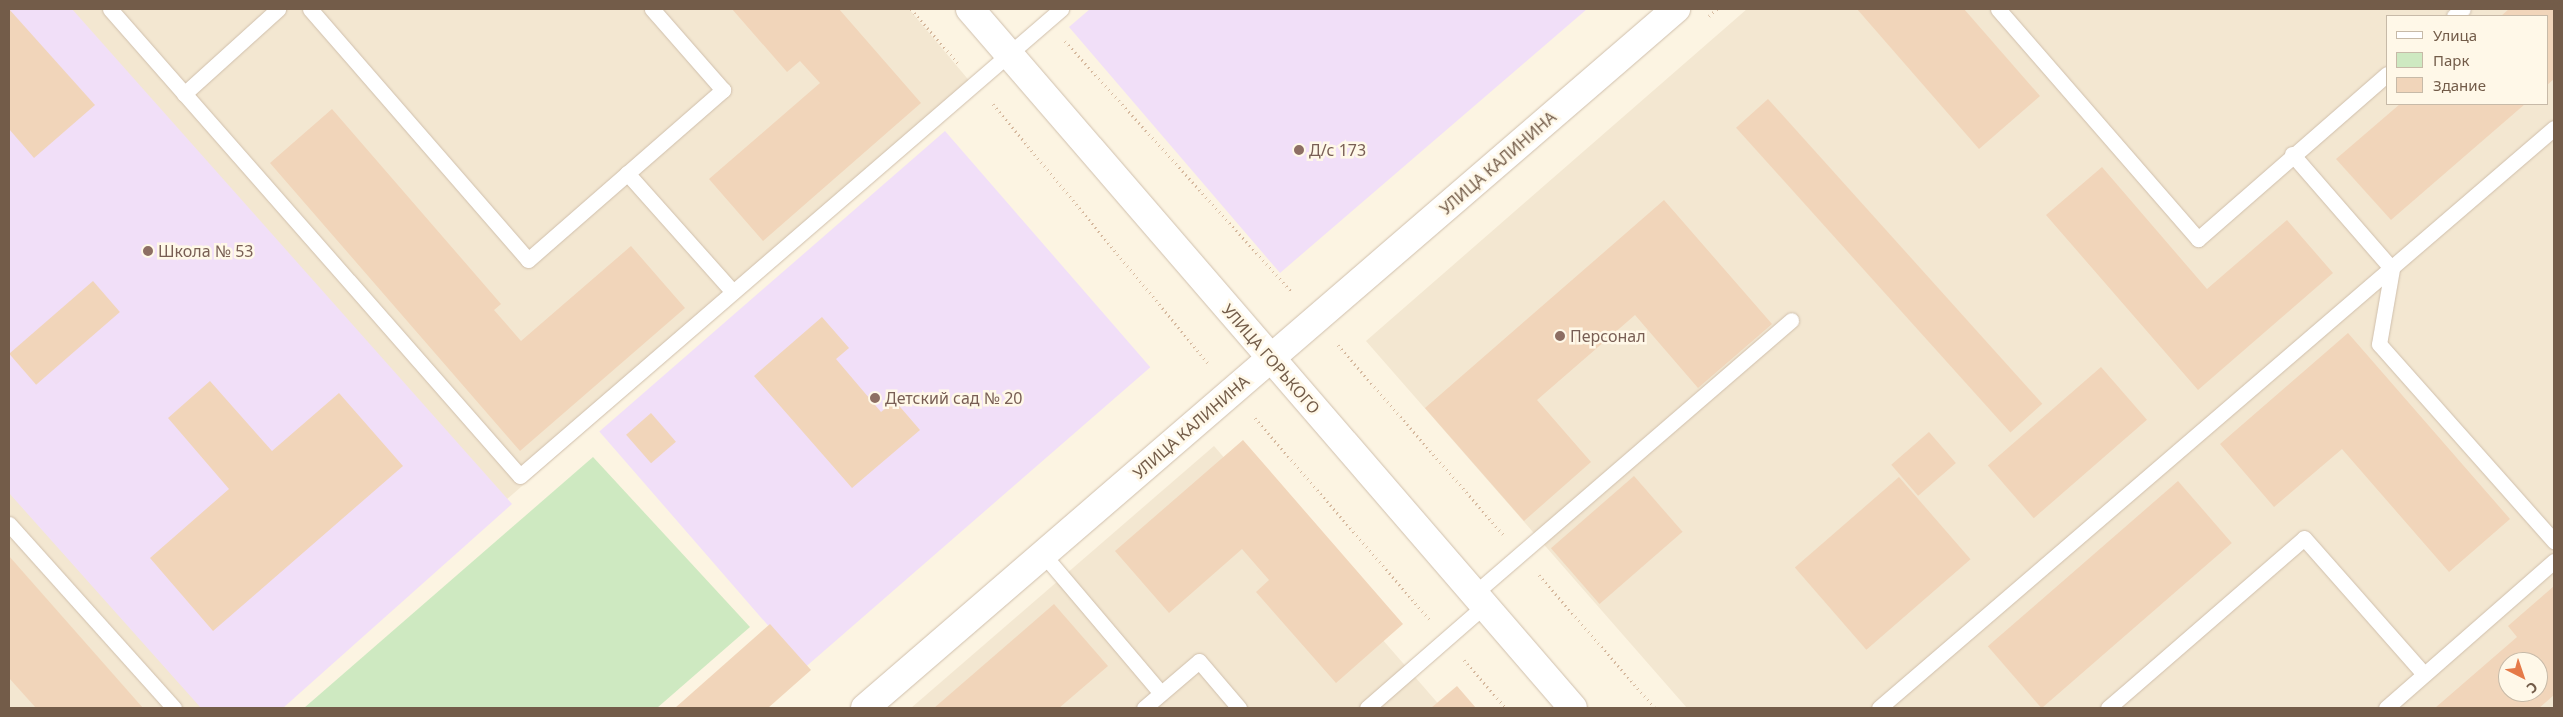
<!DOCTYPE html>
<html>
<head>
<meta charset="utf-8">
<style>
	body { margin:0 }
	#map { position:relative; width:2563px; height:717px; overflow:hidden; background:#fcf4e2; font-family:"Noto Sans",sans-serif }
	div>[style] { position:absolute }
	.residential>* { inset:0; background:#f3e7d1 }
	.education>* { inset:0; background:#f1dff8; transform-origin:0 0 }
	.green>* { inset:0; background:#cee9c1 }
	.building>* { inset:0; background:#f1d5ba; transform-origin:0 0 }
	.path>* { height:3px; margin-top:-1.5px; transform-origin:0; background:repeating-linear-gradient(90deg,#d6b99e 0 1px,transparent 0 5px) }
	.roads { filter:drop-shadow(0 0 1px #cfbfac) drop-shadow(0 0 1px #cfbfac) }
	.lane>* { height:15px; margin:-7.5px; padding:0 7.5px; transform-origin:7.5px; border-radius:7.5px; background:#fff }
	.street>* { height:28px; margin:-14px; padding:0 14px; transform-origin:14px; border-radius:14px; background:#fff }
	.secondary>* { height:28px; margin:-14px; padding:0 14px; transform-origin:14px; border-radius:14px; background:#fff }
	.dots>* { width:14px; height:14px; translate:-50% -50%; box-sizing:border-box; border:2px solid #fff8e8; border-radius:50% }
	span { translate:-50% -50%; white-space:nowrap; text-align:center; line-height:1.15; -webkit-text-stroke:5px #fff8e8; paint-order:stroke }
	.education-label { font-size:16px; color:#785e54 }
	.left { translate:0 -50%; text-align:left }
	.street-label { font-size:16px; color:#735c49 }
	.frame { position:absolute; inset:0; border:10px solid #735c49; pointer-events:none }
	.legend { position:absolute; left:2386px; top:15px; width:162px; height:90px; box-sizing:border-box; background:#fff8e8; border:1px solid #c7baa8; margin:0; padding:6px 9px; list-style:none; font-size:15px; color:#735c49 }
	.legend li { display:flex; align-items:center; gap:10px; height:25px }
	.legend b { width:25px; border:1px solid #c7baa8 }
	.north { position:absolute; left:2498px; top:652px; width:50px; height:50px; box-sizing:border-box; background:#fff8e8; border:1px solid #c7baa8; border-radius:50%; rotate:139deg; font-size:14px; font-weight:700; line-height:20px; text-align:center; color:#735c49 }
	.north::after { content:''; display:block; margin:auto; width:18px; height:22px; background:#e57a48; clip-path:polygon(50% 0,100% 100%,50% 72%,0 100%) }
</style>
</head>
<body>
<div id="map">
	<div class="residential">
		<i style="clip-path:polygon(9px 9px,909px 9px,977px 90px,267px 708px,9px 708px)"></i>
		<i style="clip-path:polygon(evenodd,1747px 9px,2554px 9px,2554px 708px,1687px 708px,1366px 341px,1747px 9px,2387px 16px,2547px 16px,2547px 104px,2387px 104px,2387px 16px,1747px 9px,2508px 662px,2538px 662px,2538px 692px,2508px 692px,2508px 662px)"></i>
		<i style="clip-path:polygon(1214px 446px,1442px 708px,911px 708px)"></i>
	</div>
	<div class="education">
		<i style="clip-path:polygon(9px 9px,72px 9px,512px 504px,283px 708px,201px 708px,9px 493px)"></i>
		<i style="clip-path:polygon(1090px 9px,1587px 9px,1280px 273px,1069px 27px)"></i>
		<i style="left:945px;top:131px;width:313px;height:458px;rotate:49deg"></i>
	</div>
	<div class="green">
		<i style="clip-path:polygon(593px 457px,750px 627px,657px 708px,304px 708px)"></i>
	</div>
	<div class="building">
		<i style="clip-path:polygon(9px 9px,95px 105px,34px 158px,9px 129px)"></i>
		<i style="clip-path:polygon(732px 9px,839px 9px,921px 103px,763px 241px,709px 179px,820px 83px,800px 61px,787px 72px)"></i>
		<i style="clip-path:polygon(1857px 9px,1964px 9px,2040px 96px,1979px 149px)"></i>
		<i style="clip-path:polygon(2509px 9px,2554px 9px,2554px 79px,2547px 85px,2547px 16px,2501px 16px)"></i>
		<i style="left:1768px;top:99px;width:410px;height:43px;rotate:48deg"></i>
		<i style="clip-path:polygon(2400px 104px,2525px 104px,2391px 220px,2336px 159px)"></i>
		<i style="clip-path:polygon(332px 109px,501px 304px,494px 310px,521px 341px,631px 246px,685px 308px,520px 451px,270px 163px)"></i>
		<i style="clip-path:polygon(2102px 167px,2207px 289px,2287px 220px,2333px 273px,2198px 390px,2046px 215px)"></i>
		<i style="clip-path:polygon(1664px 200px,1772px 324px,1698px 388px,1635px 315px,1537px 400px,1591px 462px,1524px 521px,1425px 408px)"></i>
		<i style="left:93px;top:281px;width:41px;height:111px;rotate:49deg"></i>
		<i style="clip-path:polygon(822px 317px,849px 348px,836px 359px,881px 412px,895px 401px,920px 430px,852px 488px,754px 376px)"></i>
		<i style="clip-path:polygon(2348px 333px,2510px 519px,2449px 572px,2342px 449px,2274px 507px,2220px 444px)"></i>
		<i style="left:2101px;top:367px;width:70px;height:150px;rotate:49deg"></i>
		<i style="clip-path:polygon(210px 381px,272px 451px,339px 393px,403px 466px,213px 631px,150px 558px,229px 489px,168px 418px)"></i>
		<i style="left:651px;top:413px;width:38px;height:33px;rotate:49deg"></i>
		<i style="left:1929px;top:432px;width:41px;height:50px;rotate:49deg"></i>
		<i style="clip-path:polygon(1243px 440px,1403px 624px,1336px 683px,1256px 592px,1269px 580px,1242px 549px,1169px 613px,1115px 551px)"></i>
		<i style="left:1634px;top:476px;width:74px;height:110px;rotate:49deg"></i>
		<i style="left:1899px;top:477px;width:109px;height:138px;rotate:49deg"></i>
		<i style="left:2178px;top:481px;width:82px;height:252px;rotate:49deg"></i>
		<i style="clip-path:polygon(9px 556px,143px 708px,36px 708px,9px 678px)"></i>
		<i style="clip-path:polygon(evenodd,2554px 586px,2554px 695px,2539px 708px,2435px 708px,2517px 637px,2508px 626px,2554px 586px,2508px 662px,2538px 662px,2538px 692px,2508px 692px,2508px 662px)"></i>
		<i style="clip-path:polygon(1054px 604px,1108px 666px,1059px 708px,934px 708px)"></i>
		<i style="clip-path:polygon(770px 624px,811px 670px,768px 708px,675px 708px)"></i>
		<i style="clip-path:polygon(1457px 686px,1476px 708px,1431px 708px)"></i>
	</div>
	<div class="path">
		<i style="left:911px;top:9px;width:72px;rotate:49deg"></i>
		<i style="left:1709px;top:16px;width:11px;rotate:-41deg"></i>
		<i style="left:1065px;top:41px;width:337px;rotate:47.9deg"></i>
		<i style="left:993px;top:104px;width:337px;rotate:50.3deg"></i>
		<i style="left:1338px;top:345px;width:251px;rotate:48.9deg"></i>
		<i style="left:1255px;top:418px;width:266px;rotate:49.1deg"></i>
		<i style="left:1539px;top:575px;width:176px;rotate:48.9deg"></i>
		<i style="left:1464px;top:660px;width:64px;rotate:48.8deg"></i>
	</div>
	<div class="roads">
		<div class="lane">
			<i style="left:110px;top:9px;width:621px;rotate:48.72deg"></i>
			<i style="left:520px;top:476px;width:715px;rotate:-40.8deg"></i>
			<i style="left:310px;top:9px;width:332px;rotate:49deg"></i>
			<i style="left:528px;top:260px;width:259px;rotate:-41.1deg"></i>
			<i style="left:723px;top:90px;width:108px;rotate:-131.2deg"></i>
			<i style="left:1998px;top:9px;width:305px;rotate:49deg"></i>
			<i style="left:2198px;top:239px;width:251px;rotate:-41.1deg"></i>
			<i style="left:2454px;top:16px;width:11px;rotate:-38deg"></i>
			<i style="left:184px;top:94px;width:127px;rotate:-42.1deg"></i>
			<i style="left:2292px;top:154px;width:152px;rotate:49deg"></i>
			<i style="left:2392px;top:269px;width:76px;rotate:99.8deg"></i>
			<i style="left:2379px;top:344px;width:264px;rotate:48.4deg"></i>
			<i style="left:627px;top:173px;width:159px;rotate:48.3deg"></i>
			<i style="left:9px;top:524px;width:247px;rotate:48.1deg"></i>
			<i style="left:1043px;top:554px;width:182px;rotate:49.7deg"></i>
			<i style="left:1474px;top:594px;width:419px;rotate:-40.8deg"></i>
			<i style="left:1144px;top:708px;width:72px;rotate:-40.5deg"></i>
			<i style="left:1199px;top:661px;width:62px;rotate:49.6deg"></i>
			<i style="left:1367px;top:708px;width:155px;rotate:-41.1deg"></i>
			<i style="left:1879px;top:708px;width:890px;rotate:-40.67deg"></i>
			<i style="left:2108px;top:708px;width:259px;rotate:-40.9deg"></i>
			<i style="left:2304px;top:538px;width:181px;rotate:48.6deg"></i>
			<i style="left:2386px;top:708px;width:223px;rotate:-41.2deg"></i>
		</div>
		<div class="street">
			<i style="left:865px;top:708px;width:1071px;rotate:-40.76deg"></i>
		</div>
		<div class="secondary">
			<i style="left:970px;top:9px;width:923px;rotate:49.22deg"></i>
		</div>
	</div>
	<div class="dots">
		<i style="left:1299px;top:150px;background:#8d6e63"></i>
		<i style="left:148px;top:251px;background:#8d6e63"></i>
		<i style="left:1560px;top:336px;background:#8d6e63"></i>
		<i style="left:875px;top:398px;background:#8d6e63"></i>
	</div>
	<div class="education-label">
		<span class="left" style="left:1309px;top:150px">Д/с 173</span>
		<span class="left" style="left:158px;top:251px">Школа № 53</span>
		<span class="left" style="left:1570px;top:336px">Персонал</span>
		<span class="left" style="left:885px;top:398px">Детский сад № 20</span>
	</div>
	<div class="street-label">
		<span style="left:1498px;top:163px;rotate:-41deg">УЛИЦА КАЛИНИНА</span>
		<span style="left:1271px;top:359px;rotate:49deg">УЛИЦА ГОРЬКОГО</span>
		<span style="left:1191px;top:427px;rotate:-41deg">УЛИЦА КАЛИНИНА</span>
	</div>
	<div class="frame"></div>
	<ul class="legend">
	<li><b style="height:6px;background:#fff"></b>Улица</li>
	<li><b style="height:14px;background:#cee9c1"></b>Парк</li>
	<li><b style="height:14px;background:#f1d5ba"></b>Здание</li>
	</ul>
	<div class="north">С</div>
</div>
</body>
</html>
